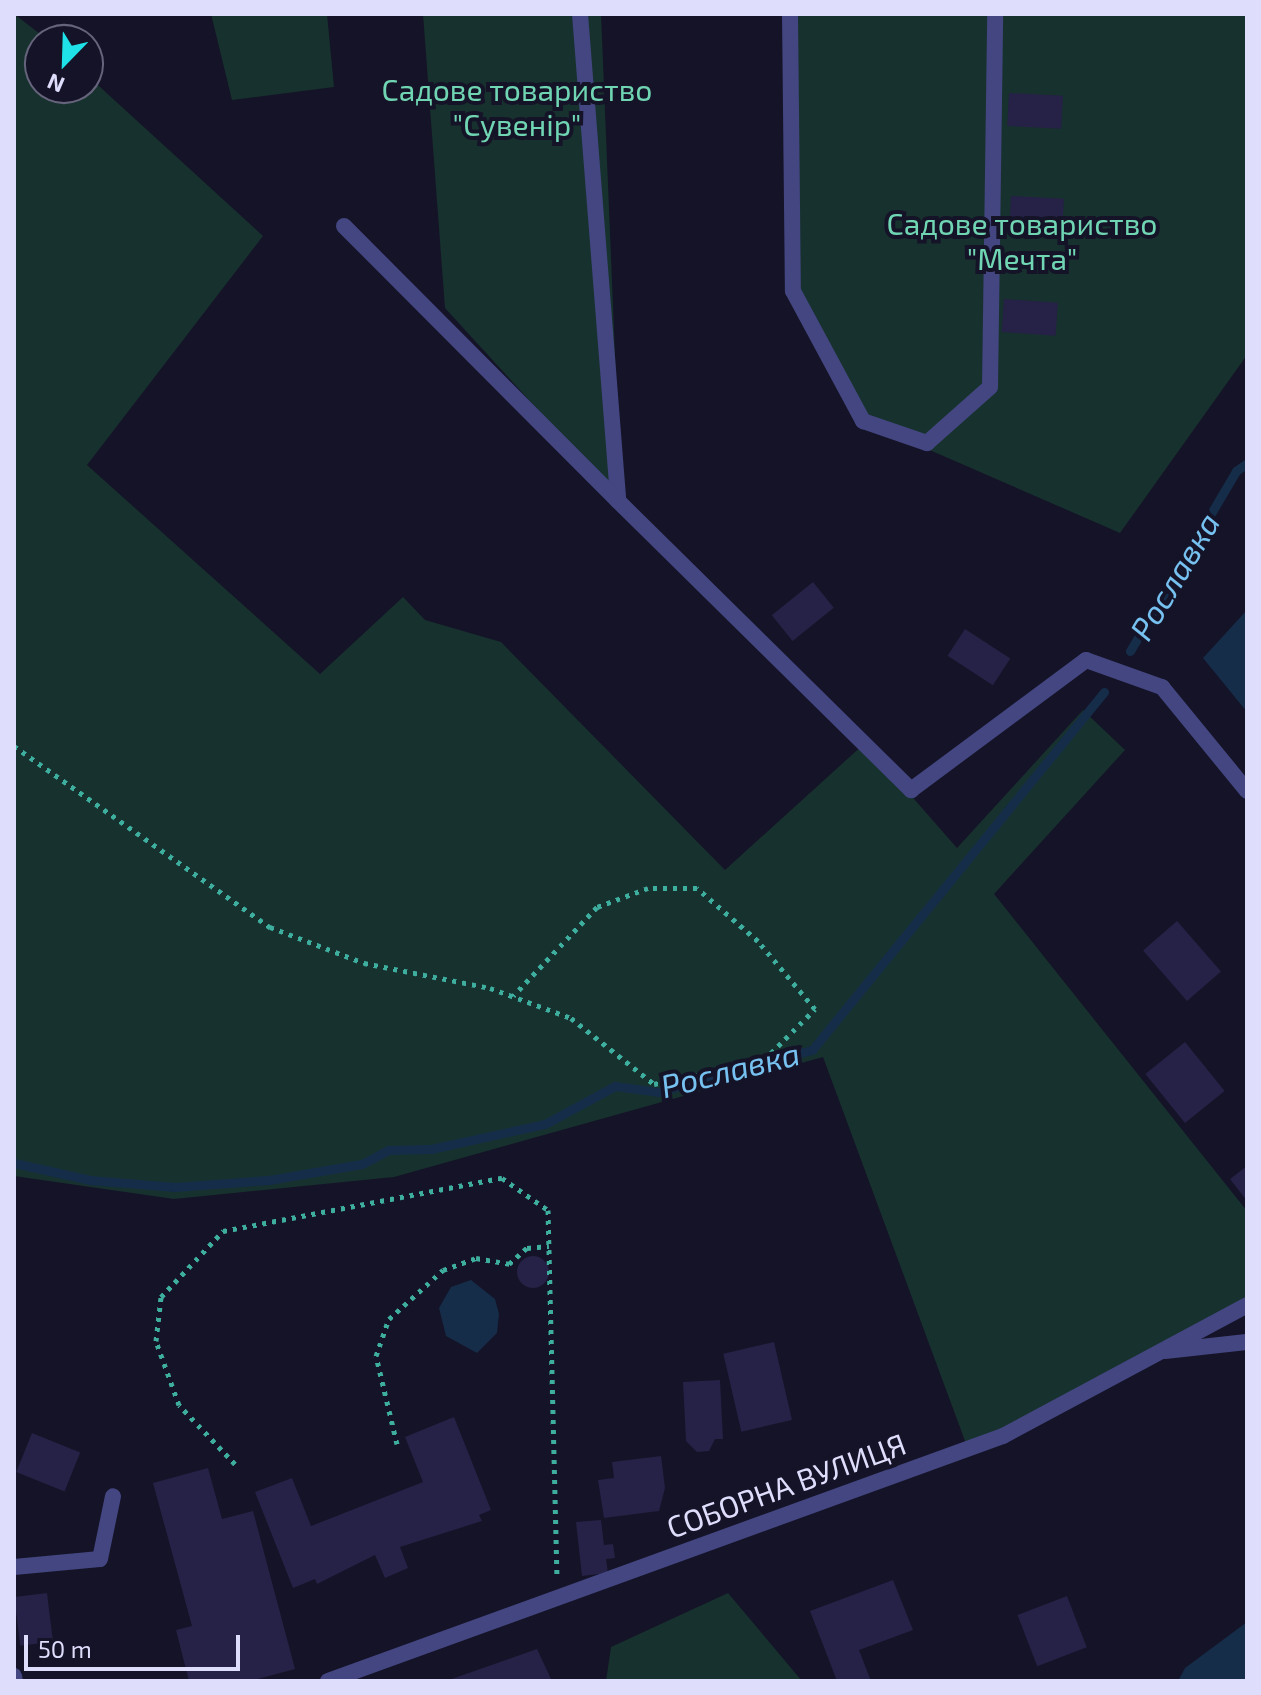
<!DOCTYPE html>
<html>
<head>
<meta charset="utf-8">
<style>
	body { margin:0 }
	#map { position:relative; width:1261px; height:1695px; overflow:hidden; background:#151327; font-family:"Exo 2",sans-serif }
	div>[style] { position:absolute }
	.green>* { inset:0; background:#17312e }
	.water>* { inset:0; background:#152d49 }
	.stream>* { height:9px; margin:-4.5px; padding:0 4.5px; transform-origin:4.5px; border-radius:4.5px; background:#152d49 }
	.building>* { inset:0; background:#262146; transform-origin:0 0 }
	.round { border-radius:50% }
	.path>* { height:5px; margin-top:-2.5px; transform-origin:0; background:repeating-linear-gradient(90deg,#3eae9f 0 4px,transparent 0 10px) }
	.minor>* { height:16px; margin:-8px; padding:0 8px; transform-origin:8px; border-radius:8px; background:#434681 }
	.tertiary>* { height:16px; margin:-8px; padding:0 8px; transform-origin:8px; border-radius:8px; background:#434681 }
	span { translate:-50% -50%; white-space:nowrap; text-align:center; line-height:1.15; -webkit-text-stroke:8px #151327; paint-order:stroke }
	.park-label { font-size:30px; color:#70d5b3 }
	.street-label { font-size:30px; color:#deddfb }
	.water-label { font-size:32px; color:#76c1f0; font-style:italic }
	.frame { position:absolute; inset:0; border:16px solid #deddfb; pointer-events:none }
	.north { position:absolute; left:24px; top:24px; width:80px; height:80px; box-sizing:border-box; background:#151327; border:2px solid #65647c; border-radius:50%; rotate:203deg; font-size:22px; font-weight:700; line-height:32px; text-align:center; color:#deddfb }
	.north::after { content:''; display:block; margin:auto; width:28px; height:36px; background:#1ee2e7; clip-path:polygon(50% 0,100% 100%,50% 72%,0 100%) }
	.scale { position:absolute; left:24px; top:1635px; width:216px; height:36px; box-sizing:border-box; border:4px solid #deddfb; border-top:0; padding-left:10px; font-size:24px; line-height:28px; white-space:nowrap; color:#deddfb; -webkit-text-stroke:6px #151327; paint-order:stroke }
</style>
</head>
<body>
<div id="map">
	<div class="green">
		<i style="clip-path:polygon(14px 14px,48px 40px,40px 40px,40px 88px,88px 88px,88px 76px,263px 236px,87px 465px,320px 674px,403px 597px,425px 620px,501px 642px,725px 870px,865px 743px,957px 848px,1083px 710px,1125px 750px,994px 894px,1247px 1211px,1247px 1305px,968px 1449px,823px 1057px,394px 1177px,174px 1199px,14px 1176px)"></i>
		<i style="clip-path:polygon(211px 14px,327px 14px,334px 87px,232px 100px)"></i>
		<i style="clip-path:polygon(423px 14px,601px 14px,621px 501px,445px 308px)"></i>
		<i style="clip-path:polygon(790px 14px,1247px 14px,1247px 355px,1120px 533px,863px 421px,793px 291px)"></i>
		<i style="clip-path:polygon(728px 1593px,802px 1681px,606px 1681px,611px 1647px)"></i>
	</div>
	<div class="water">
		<i style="clip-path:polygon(1247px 610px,1247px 712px,1203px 658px)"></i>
		<i style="clip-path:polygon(471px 1280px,495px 1299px,499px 1314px,497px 1333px,477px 1353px,446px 1336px,439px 1308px,451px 1287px)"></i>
		<i style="clip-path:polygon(1247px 1622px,1247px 1681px,1178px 1681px,1185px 1668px)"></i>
	</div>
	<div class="stream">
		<i style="left:1130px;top:651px;width:209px;rotate:-59.5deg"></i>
		<i style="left:1236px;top:471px;width:14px;rotate:-36deg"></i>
		<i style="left:14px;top:1163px;width:78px;rotate:12.6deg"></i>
		<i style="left:90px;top:1180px;width:85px;rotate:4.7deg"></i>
		<i style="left:175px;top:1187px;width:94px;rotate:-4.3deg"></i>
		<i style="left:269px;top:1180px;width:94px;rotate:-9.8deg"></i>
		<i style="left:362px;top:1164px;width:30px;rotate:-28deg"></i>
		<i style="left:388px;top:1150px;width:43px;rotate:-1.3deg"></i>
		<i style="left:431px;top:1149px;width:117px;rotate:-12.4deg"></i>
		<i style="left:545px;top:1124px;width:80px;rotate:-28.5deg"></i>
		<i style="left:615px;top:1086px;width:43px;rotate:7.9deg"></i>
		<i style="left:658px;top:1092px;width:160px;rotate:-15.3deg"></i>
		<i style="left:812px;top:1050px;width:462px;rotate:-50.8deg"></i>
	</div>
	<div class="building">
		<i style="left:1009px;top:93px;width:54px;height:33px;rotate:3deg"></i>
		<i style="left:1011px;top:196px;width:53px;height:33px;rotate:3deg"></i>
		<i style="left:1004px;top:299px;width:54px;height:33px;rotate:4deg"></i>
		<i style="left:813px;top:582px;width:33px;height:53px;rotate:51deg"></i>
		<i style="left:965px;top:629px;width:54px;height:32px;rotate:33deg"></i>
		<i style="left:1177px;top:921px;width:67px;height:45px;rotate:49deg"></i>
		<i style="left:1185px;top:1042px;width:63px;height:51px;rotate:51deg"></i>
		<i style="clip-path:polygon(1247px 1166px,1247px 1201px,1230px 1179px)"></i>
		<i class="round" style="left:517px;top:1256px;width:32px;height:32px"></i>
		<i style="left:774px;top:1342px;width:80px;height:52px;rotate:77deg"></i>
		<i style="clip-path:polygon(720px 1380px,723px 1439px,715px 1439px,709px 1451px,697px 1452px,686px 1441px,683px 1382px)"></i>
		<i style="clip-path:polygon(454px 1417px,491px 1510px,479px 1515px,482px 1521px,400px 1547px,408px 1568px,385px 1578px,375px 1555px,317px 1584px,315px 1579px,293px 1588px,255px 1492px,292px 1478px,311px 1526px,423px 1482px,405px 1437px)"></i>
		<i style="left:32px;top:1433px;width:52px;height:42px;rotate:22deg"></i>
		<i style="clip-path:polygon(661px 1456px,665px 1488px,659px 1511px,604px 1518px,598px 1480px,614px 1478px,612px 1462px)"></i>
		<i style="clip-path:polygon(208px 1468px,222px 1519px,253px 1511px,295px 1669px,250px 1681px,189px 1681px,176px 1630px,192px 1626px,153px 1483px)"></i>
		<i style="clip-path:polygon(601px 1520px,604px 1545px,613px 1544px,615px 1558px,606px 1559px,608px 1573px,582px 1576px,576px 1522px)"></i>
		<i style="clip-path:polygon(893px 1580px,913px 1630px,859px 1650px,871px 1681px,837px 1681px,810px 1611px)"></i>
		<i style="left:47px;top:1593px;width:49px;height:33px;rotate:83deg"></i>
		<i style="left:1067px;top:1596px;width:55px;height:53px;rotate:69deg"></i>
		<i style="clip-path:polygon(537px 1649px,552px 1681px,446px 1681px)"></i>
	</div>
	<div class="path">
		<i style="left:14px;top:746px;width:314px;rotate:35.3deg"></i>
		<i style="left:270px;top:927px;width:101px;rotate:21deg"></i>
		<i style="left:364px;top:963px;width:128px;rotate:11.2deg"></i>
		<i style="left:490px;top:988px;width:86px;rotate:20.3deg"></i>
		<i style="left:571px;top:1018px;width:106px;rotate:38.5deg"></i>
		<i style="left:654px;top:1084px;width:113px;rotate:-12.3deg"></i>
		<i style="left:764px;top:1060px;width:72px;rotate:-45deg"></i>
		<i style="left:815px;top:1009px;width:89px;rotate:-130deg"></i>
		<i style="left:758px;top:941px;width:81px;rotate:-139deg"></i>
		<i style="left:697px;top:888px;width:49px;rotate:180deg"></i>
		<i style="left:648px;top:888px;width:54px;rotate:159.6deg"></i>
		<i style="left:597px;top:907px;width:122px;rotate:133.3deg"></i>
		<i style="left:397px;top:1444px;width:90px;rotate:-103.4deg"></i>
		<i style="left:376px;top:1356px;width:39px;rotate:-71deg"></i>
		<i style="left:389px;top:1319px;width:73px;rotate:-42.2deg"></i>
		<i style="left:443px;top:1270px;width:35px;rotate:-20deg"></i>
		<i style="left:476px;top:1258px;width:34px;rotate:10deg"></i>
		<i style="left:509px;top:1264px;width:24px;rotate:-42deg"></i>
		<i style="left:527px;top:1248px;width:22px;rotate:-5deg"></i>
		<i style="left:235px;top:1464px;width:81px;rotate:-133.5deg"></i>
		<i style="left:179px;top:1405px;width:68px;rotate:-109.8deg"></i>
		<i style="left:156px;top:1341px;width:44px;rotate:-83.5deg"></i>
		<i style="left:161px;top:1297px;width:91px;rotate:-46.8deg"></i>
		<i style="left:223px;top:1231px;width:284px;rotate:-10.8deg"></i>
		<i style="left:502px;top:1178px;width:56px;rotate:34.8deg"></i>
		<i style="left:548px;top:1210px;width:368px;rotate:88.6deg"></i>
	</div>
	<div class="minor">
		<i style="left:580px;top:14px;width:488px;rotate:85.5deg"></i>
		<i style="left:618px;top:501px;width:412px;rotate:44.6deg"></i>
		<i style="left:911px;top:790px;width:218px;rotate:-36.6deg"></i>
		<i style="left:1086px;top:660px;width:81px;rotate:19.6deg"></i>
		<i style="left:1162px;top:687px;width:134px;rotate:50.7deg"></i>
		<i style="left:790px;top:14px;width:277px;rotate:89.4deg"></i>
		<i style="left:793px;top:291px;width:148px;rotate:61.7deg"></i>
		<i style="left:863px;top:421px;width:68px;rotate:19deg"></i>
		<i style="left:927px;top:443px;width:84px;rotate:-41.6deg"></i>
		<i style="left:990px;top:387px;width:373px;rotate:-89.2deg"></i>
		<i style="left:344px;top:226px;width:388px;rotate:45.1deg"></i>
		<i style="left:1165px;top:1351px;width:82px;rotate:-6.3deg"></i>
		<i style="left:14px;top:1567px;width:86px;rotate:-5.3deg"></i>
		<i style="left:100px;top:1559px;width:64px;rotate:-78.3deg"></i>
		<i style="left:14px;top:1676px;width:5px;rotate:79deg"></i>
	</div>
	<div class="tertiary">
		<i style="left:328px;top:1681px;width:718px;rotate:-19.95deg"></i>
		<i style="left:1003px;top:1436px;width:277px;rotate:-28.2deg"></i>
	</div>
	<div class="park-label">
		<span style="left:517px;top:106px">Садове товариство<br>"Сувенір"</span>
		<span style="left:1022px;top:240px">Садове товариство<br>"Мечта"</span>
	</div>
	<div class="street-label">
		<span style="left:786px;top:1485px;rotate:-20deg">СОБОРНА ВУЛИЦЯ</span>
	</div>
	<div class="water-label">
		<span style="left:1174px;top:576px;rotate:-59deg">Рославка</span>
		<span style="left:730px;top:1069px;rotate:-14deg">Рославка</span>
	</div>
	<div class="frame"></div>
	<div class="north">N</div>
	<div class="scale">50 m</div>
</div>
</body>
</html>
